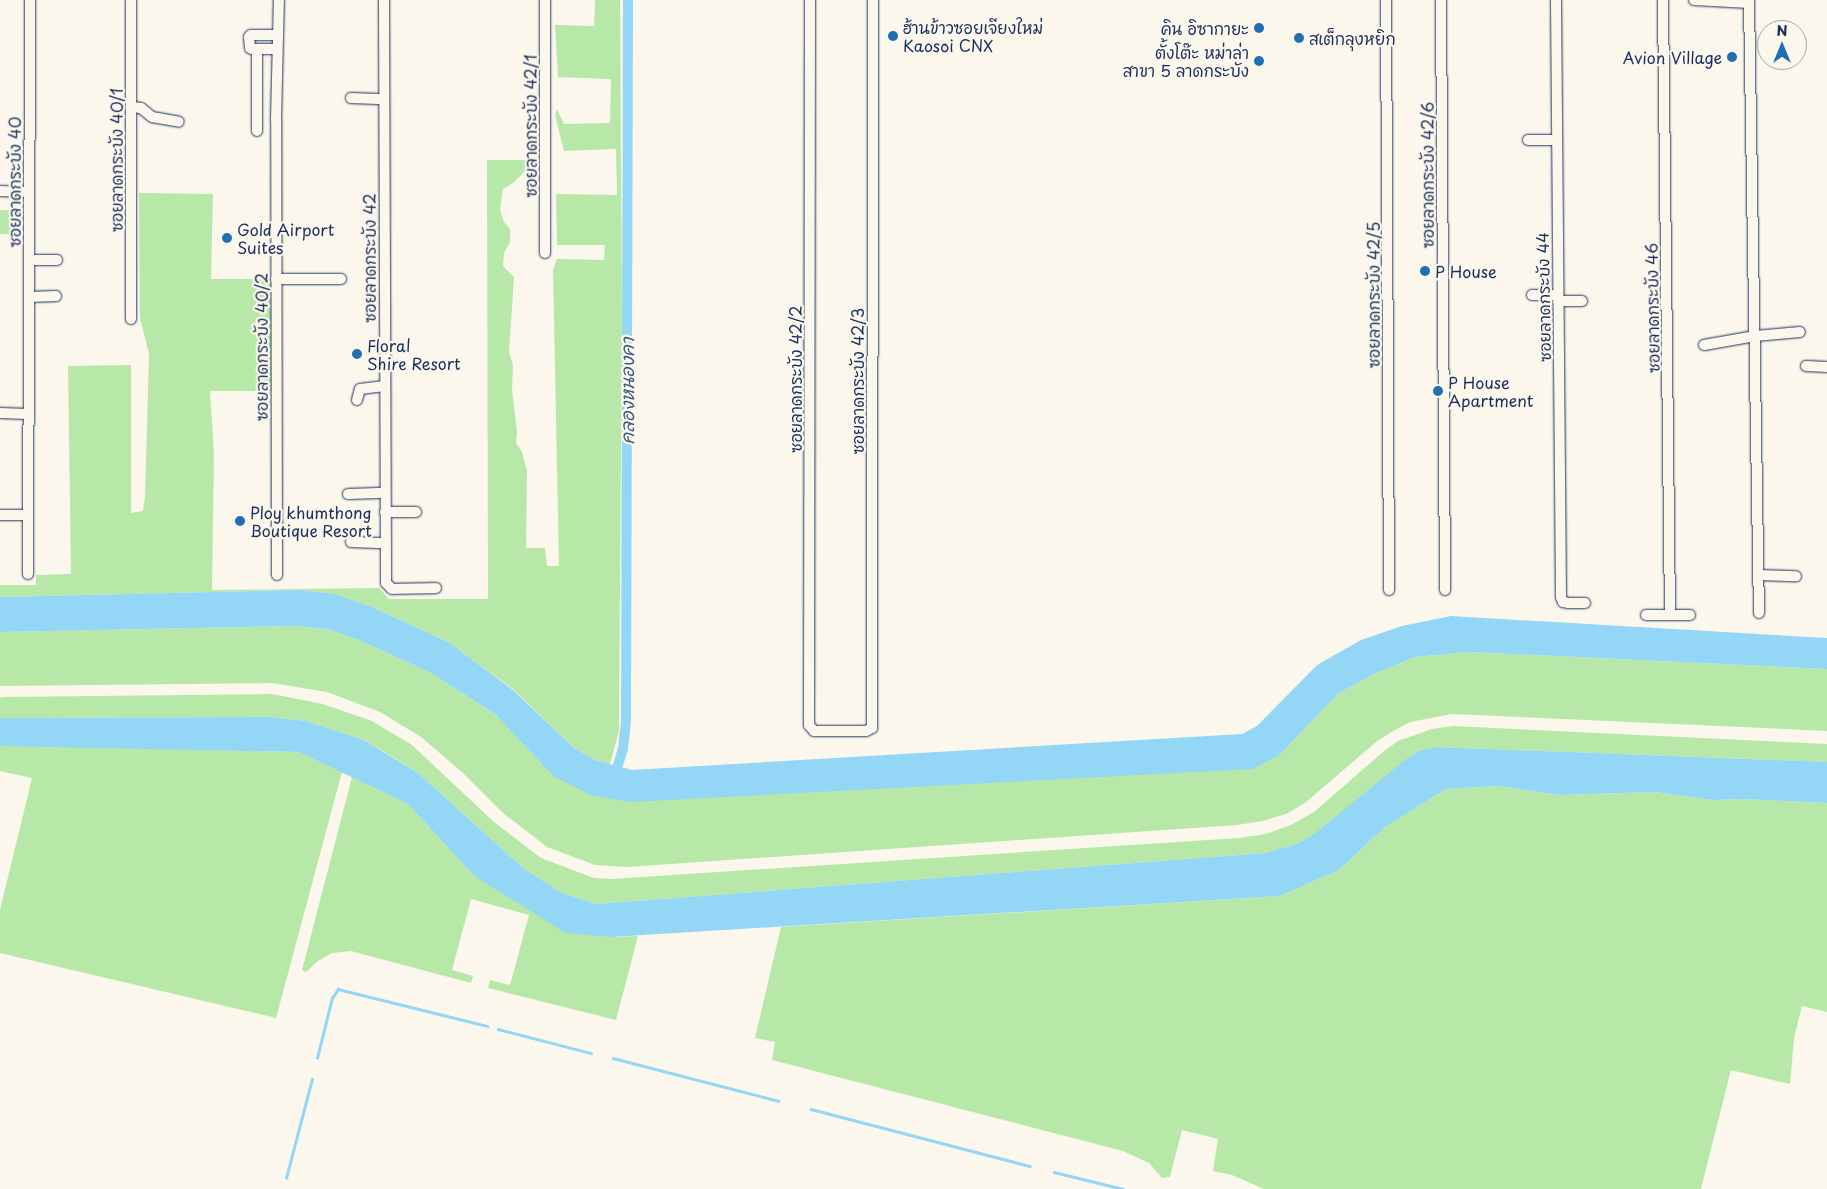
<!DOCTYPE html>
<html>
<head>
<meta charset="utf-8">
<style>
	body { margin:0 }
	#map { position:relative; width:1827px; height:1189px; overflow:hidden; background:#fbf7ec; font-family:"Playpen Sans","Playpen Sans Thai",sans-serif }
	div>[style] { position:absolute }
	.green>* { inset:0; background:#b7e8a8; transform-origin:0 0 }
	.water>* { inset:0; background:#94d6f6 }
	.stream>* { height:2.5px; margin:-1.25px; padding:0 1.25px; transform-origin:1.25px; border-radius:1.25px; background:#94d6f6 }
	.canal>* { height:10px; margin:-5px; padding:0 5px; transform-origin:5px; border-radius:5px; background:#94d6f6 }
	.roads { filter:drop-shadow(0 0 1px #1b2f5e) drop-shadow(0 0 1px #1b2f5e) }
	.minor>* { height:10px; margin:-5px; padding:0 5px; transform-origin:5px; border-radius:5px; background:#fbf7ec }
	.dots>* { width:14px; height:14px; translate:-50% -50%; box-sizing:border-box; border:2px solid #fbf7ec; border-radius:50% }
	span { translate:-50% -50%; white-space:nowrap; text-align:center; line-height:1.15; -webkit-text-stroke:4.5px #fbf7ec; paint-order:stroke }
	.poi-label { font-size:16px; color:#1b2f5e }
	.left { translate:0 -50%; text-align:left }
	.right { translate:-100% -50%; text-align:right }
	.street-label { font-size:16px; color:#1b2f5e }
	.water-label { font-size:18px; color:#395984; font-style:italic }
	.north { position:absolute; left:1757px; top:20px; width:50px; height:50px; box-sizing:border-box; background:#fbf7ec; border:1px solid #a1a7b3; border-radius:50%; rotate:0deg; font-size:14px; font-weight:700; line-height:20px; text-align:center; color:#1b2f5e }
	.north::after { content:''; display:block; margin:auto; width:18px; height:22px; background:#1f6fb2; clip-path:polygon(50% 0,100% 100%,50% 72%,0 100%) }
</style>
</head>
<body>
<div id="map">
	<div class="green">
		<i style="clip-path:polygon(595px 0,620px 0,622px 308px,619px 731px,610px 764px,595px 760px,574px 748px,514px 690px,450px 643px,372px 607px,335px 594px,299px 590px,0 597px,0 585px,36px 585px,36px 575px,71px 574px,68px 366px,131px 365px,131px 513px,143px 511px,145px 497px,149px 354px,140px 318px,139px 193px,213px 194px,211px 279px,274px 279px,275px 391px,210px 391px,214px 453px,212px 590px,379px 588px,389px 599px,488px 599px,487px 160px,536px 160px,513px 183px,503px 189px,500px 209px,504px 222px,510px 229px,510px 242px,504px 253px,503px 266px,514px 277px,509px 352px,513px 365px,512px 389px,517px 432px,516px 443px,522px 452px,527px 471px,526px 548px,545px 548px,547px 566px,559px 566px,553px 270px,557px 259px,604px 260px,605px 245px,557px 245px,556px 194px,617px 195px,616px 149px,564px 151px,555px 115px,557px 109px,564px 124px,610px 123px,611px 79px,558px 77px,555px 25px,594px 26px)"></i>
		<i style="left:0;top:210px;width:14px;height:24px"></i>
		<i style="clip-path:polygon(297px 626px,327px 629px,359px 640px,429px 672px,495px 714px,553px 776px,1278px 755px,1339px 693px,1376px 673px,1415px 657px,1469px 652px,1827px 669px,1827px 731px,1452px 714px,1410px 722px,1393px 731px,1376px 742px,1305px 803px,1286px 814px,1263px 821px,1237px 825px,627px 867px,595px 865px,547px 847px,503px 813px,463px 773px,421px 737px,380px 712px,327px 692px,272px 683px,0 686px,0 632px)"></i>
		<i style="clip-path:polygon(272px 694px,323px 704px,372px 721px,412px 745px,494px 822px,541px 858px,594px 878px,611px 879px,1239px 838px,1266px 834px,1291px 825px,1314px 812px,1384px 751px,1398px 741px,1432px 729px,1453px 726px,1827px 744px,1827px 762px,1437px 747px,1314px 834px,1297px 844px,1265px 853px,596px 904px,562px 893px,523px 868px,418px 773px,391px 756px,364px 740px,306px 721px,270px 717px,0 718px,0 698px,3px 697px)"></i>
		<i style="clip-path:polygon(56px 744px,56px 746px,299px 752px,342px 772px,276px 1018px,0 953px,0 910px,32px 778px,0 771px,0 746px)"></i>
		<i style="clip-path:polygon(352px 777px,408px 804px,474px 876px,611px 937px,638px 936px,616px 1020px,488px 988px,490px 980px,510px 985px,529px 915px,471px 899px,452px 970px,473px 976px,471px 983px,351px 951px,332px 953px,318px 961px,306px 972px,302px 970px)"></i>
		<i style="clip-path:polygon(1498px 786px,1560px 795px,1655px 792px,1713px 800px,1740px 799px,1827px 803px,1827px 1012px,1802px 1006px,1794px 1038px,1790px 1084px,1731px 1070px,1701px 1189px,1264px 1189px,1232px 1175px,1213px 1171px,1218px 1139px,1182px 1130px,1170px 1177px,1162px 1178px,1149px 1163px,1123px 1151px,772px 1060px,775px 1042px,755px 1038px,781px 927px,1280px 896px,1339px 870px,1385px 827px,1446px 789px)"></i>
	</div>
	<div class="water">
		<i style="clip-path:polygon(299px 590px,335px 594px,372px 607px,450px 643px,513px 690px,574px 748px,595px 760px,632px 770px,1242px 734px,1257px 726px,1317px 665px,1361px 640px,1402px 626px,1451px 616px,1827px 638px,1827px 669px,1469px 652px,1415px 657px,1376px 673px,1339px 693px,1278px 756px,1252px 769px,631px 802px,593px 796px,553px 776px,495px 714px,429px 672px,359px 640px,327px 629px,297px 626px,0 632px,0 597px)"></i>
		<i style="clip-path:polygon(270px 717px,306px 721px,364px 740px,418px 773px,523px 868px,562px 893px,596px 904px,1265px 853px,1297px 844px,1314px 834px,1409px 757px,1419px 751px,1437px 747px,1827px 762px,1827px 803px,1740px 799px,1713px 800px,1655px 792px,1560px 795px,1498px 786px,1446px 789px,1385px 827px,1339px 870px,1280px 896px,611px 937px,566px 933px,474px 876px,408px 804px,299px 752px,0 746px,0 718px)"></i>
	</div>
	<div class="stream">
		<i style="left:498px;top:1029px;width:96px;rotate:14.5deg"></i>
		<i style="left:317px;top:1058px;width:62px;rotate:-76deg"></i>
		<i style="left:332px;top:998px;width:11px;rotate:-56deg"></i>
		<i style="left:338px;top:989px;width:154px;rotate:13.9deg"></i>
		<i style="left:613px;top:1058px;width:171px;rotate:14.5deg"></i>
		<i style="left:811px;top:1109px;width:226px;rotate:14.6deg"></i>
		<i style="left:1054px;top:1172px;width:71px;rotate:13.8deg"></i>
		<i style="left:286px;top:1178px;width:102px;rotate:-75.3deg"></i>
	</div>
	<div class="canal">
		<i style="left:614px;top:778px;width:30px;rotate:-73deg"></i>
		<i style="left:623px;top:749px;width:28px;rotate:-84deg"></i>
		<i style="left:626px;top:721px;width:721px;rotate:-89.84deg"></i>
	</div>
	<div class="roads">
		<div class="minor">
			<i style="left:384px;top:0;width:583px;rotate:89.8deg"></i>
			<i style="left:386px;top:583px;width:8px;rotate:45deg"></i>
			<i style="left:392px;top:589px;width:44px;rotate:-1.3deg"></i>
			<i style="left:810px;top:0;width:725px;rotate:90.08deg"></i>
			<i style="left:809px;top:725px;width:8px;rotate:50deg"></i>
			<i style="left:814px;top:731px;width:52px"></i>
			<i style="left:866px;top:731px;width:7px;rotate:-27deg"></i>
			<i style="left:872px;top:728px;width:728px;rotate:-89.92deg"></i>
			<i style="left:1386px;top:0;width:590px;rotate:89.71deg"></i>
			<i style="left:1441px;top:0;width:590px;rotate:89.61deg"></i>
			<i style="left:1556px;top:0;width:597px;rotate:89.52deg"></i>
			<i style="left:1561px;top:597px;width:5px;rotate:68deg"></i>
			<i style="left:1563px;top:602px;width:5px;rotate:11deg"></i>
			<i style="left:1568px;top:603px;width:17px"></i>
			<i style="left:1663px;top:0;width:615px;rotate:89.35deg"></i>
			<i style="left:1694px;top:0;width:55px;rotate:3.1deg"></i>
			<i style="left:1749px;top:0;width:613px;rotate:89.07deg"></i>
			<i style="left:257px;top:49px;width:82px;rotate:90deg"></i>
			<i style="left:277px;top:49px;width:25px;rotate:180deg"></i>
			<i style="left:252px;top:49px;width:2px;rotate:-153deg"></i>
			<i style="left:250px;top:48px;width:11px;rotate:-95deg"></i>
			<i style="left:249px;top:37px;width:3px;rotate:-45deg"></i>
			<i style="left:251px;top:35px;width:26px"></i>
			<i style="left:351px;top:98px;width:33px;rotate:2deg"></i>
			<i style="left:132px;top:107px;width:9px;rotate:6deg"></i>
			<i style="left:141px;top:108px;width:14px;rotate:39deg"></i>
			<i style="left:152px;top:117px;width:27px;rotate:10deg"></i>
			<i style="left:1528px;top:140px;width:28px"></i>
			<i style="left:0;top:191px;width:29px;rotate:2deg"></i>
			<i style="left:545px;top:253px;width:253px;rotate:-90deg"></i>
			<i style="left:29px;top:260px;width:28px"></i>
			<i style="left:276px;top:279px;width:65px"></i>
			<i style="left:1532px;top:295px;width:26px"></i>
			<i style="left:29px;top:297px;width:27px;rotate:-2deg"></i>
			<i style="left:1558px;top:301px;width:24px"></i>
			<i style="left:131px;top:319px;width:319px;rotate:-90deg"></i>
			<i style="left:1704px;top:345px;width:52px;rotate:-10deg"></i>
			<i style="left:1755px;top:336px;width:45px;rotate:-5.1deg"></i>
			<i style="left:1806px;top:366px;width:21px;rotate:3deg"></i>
			<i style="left:357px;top:400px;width:11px;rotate:-75deg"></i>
			<i style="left:360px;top:389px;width:25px;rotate:-7deg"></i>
			<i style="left:0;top:413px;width:28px;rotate:2deg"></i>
			<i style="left:348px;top:494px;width:37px;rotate:-2deg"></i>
			<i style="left:385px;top:512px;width:31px"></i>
			<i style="left:0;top:515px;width:28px"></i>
			<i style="left:351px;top:542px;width:34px;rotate:2deg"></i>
			<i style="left:28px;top:574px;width:574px;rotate:-89.8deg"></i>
			<i style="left:277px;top:575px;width:456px;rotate:-90.1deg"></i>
			<i style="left:276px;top:119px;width:119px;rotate:-88.6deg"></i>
			<i style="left:1758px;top:575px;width:38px;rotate:2deg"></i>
			<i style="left:1646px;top:615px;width:44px"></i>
		</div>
	</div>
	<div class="dots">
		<i style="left:1259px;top:28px;background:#1f6fb2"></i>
		<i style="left:893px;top:36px;background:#1f6fb2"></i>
		<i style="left:1299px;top:38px;background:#1f6fb2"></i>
		<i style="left:1732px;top:57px;background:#1f6fb2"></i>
		<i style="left:1259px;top:61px;background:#1f6fb2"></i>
		<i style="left:227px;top:238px;background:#1f6fb2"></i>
		<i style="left:1425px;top:271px;background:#1f6fb2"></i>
		<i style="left:357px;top:354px;background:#1f6fb2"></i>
		<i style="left:1438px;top:391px;background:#1f6fb2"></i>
		<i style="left:240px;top:521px;background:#1f6fb2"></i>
	</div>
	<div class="poi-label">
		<span class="left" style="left:903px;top:36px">ฮ้านข้าวซอยเจียงใหม่<br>Kaosoi CNX</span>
		<span class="right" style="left:1249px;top:28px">คิน อิซากายะ</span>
		<span class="left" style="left:1309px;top:38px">สเต็กลุงหยิก</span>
		<span class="right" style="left:1249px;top:61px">ตั้งโต๊ะ หม่าล่า<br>สาขา 5 ลาดกระบัง</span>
		<span class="right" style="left:1722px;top:57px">Avion Village</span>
		<span class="left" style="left:237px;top:238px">Gold Airport<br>Suites</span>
		<span class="left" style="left:1435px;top:271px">P House</span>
		<span class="left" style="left:367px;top:354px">Floral<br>Shire Resort</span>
		<span class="left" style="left:1448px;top:391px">P House<br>Apartment</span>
		<span class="left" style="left:250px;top:521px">Ploy khumthong<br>Boutique Resort</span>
	</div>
	<div class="street-label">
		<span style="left:530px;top:126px;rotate:-90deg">ซอยลาดกระบัง 42/1</span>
		<span style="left:116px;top:160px;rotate:-90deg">ซอยลาดกระบัง 40/1</span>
		<span style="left:1427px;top:175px;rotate:-90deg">ซอยลาดกระบัง 42/6</span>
		<span style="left:14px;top:182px;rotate:-90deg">ซอยลาดกระบัง 40</span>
		<span style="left:369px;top:258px;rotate:-90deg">ซอยลาดกระบัง 42</span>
		<span style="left:1373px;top:295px;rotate:-90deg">ซอยลาดกระบัง 42/5</span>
		<span style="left:1543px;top:297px;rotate:-91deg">ซอยลาดกระบัง 44</span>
		<span style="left:1652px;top:308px;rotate:-91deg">ซอยลาดกระบัง 46</span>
		<span style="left:261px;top:347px;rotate:-90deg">ซอยลาดกระบัง 40/2</span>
		<span style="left:795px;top:379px;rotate:-90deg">ซอยลาดกระบัง 42/2</span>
		<span style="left:857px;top:381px;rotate:-90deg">ซอยลาดกระบัง 42/3</span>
	</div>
	<div class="water-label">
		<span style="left:627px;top:391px;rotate:-90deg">คลองหนองคา</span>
	</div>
	<div class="north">N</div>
</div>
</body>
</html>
